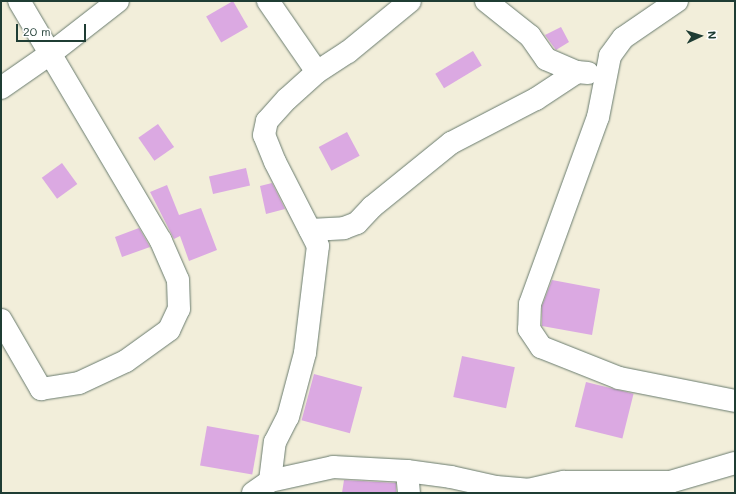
<!DOCTYPE html>
<html>
<head>
<meta charset="utf-8">
<style>
	body { margin:0 }
	#map { position:relative; width:736px; height:494px; overflow:hidden; background:#f2eeda; font-family:Mali,sans-serif }
	div>[style] { position:absolute }
	.building>* { inset:0; background:#dba9e2; transform-origin:0 0 }
	.roads { filter:drop-shadow(0 0 1px #697b6e) drop-shadow(0 0 1px #697b6e) }
	.minor>* { height:22px; margin:-11px; padding:0 11px; transform-origin:11px; border-radius:11px; background:#fff }
	span { translate:-50% -50%; white-space:nowrap; text-align:center; line-height:1.15; -webkit-text-stroke:4px #fff; paint-order:stroke }
	.frame { position:absolute; inset:0; border:2px solid #1f3d34; pointer-events:none }
	.north { position:absolute; left:680px; top:16px; width:40px; height:40px; -webkit-text-stroke:3px #fff; paint-order:stroke; rotate:86deg; font-size:11px; font-weight:700; line-height:16px; text-align:center; color:#1f3d34 }
	.north::after { content:''; display:block; margin:auto; width:14px; height:18px; background:#1f3d34; clip-path:polygon(50% 0,100% 100%,50% 72%,0 100%) }
	.scale { position:absolute; left:16px; top:24px; width:70px; height:18px; box-sizing:border-box; border:2px solid #1f3d34; border-top:0; padding-left:5px; font-size:12px; line-height:14px; white-space:nowrap; color:#1f3d34; -webkit-text-stroke:3px #fff; paint-order:stroke }
</style>
</head>
<body>
<div id="map">
	<div class="building">
		<i style="left:233px;top:1px;width:30px;height:31px;rotate:60deg"></i>
		<i style="clip-path:polygon(561px 27px,569px 42px,556px 50px,545px 35px)"></i>
		<i style="left:473px;top:51px;width:17px;height:44px;rotate:59deg"></i>
		<i style="left:158px;top:124px;width:28px;height:24px;rotate:55deg"></i>
		<i style="left:347px;top:132px;width:27px;height:32px;rotate:62deg"></i>
		<i style="left:62px;top:163px;width:26px;height:25px;rotate:54deg"></i>
		<i style="left:246px;top:168px;width:18px;height:38px;rotate:77deg"></i>
		<i style="clip-path:polygon(272px 183px,285px 209px,266px 214px,260px 186px)"></i>
		<i style="clip-path:polygon(167px 185px,179px 215px,201px 208px,217px 250px,189px 261px,180px 236px,174px 239px,150px 192px)"></i>
		<i style="clip-path:polygon(139px 228px,150px 247px,122px 257px,115px 237px)"></i>
		<i style="clip-path:polygon(552px 280px,600px 289px,592px 335px,542px 326px,542px 306px)"></i>
		<i style="left:462px;top:356px;width:54px;height:42px;rotate:12deg"></i>
		<i style="left:314px;top:374px;width:50px;height:48px;rotate:15deg"></i>
		<i style="left:586px;top:382px;width:49px;height:46px;rotate:14deg"></i>
		<i style="left:207px;top:426px;width:53px;height:40px;rotate:10deg"></i>
		<i style="clip-path:polygon(344px 480px,396px 483px,396px 493px,342px 493px)"></i>
	</div>
	<div class="roads">
		<div class="minor">
			<i style="left:268px;top:1px;width:86px;rotate:55.4deg"></i>
			<i style="left:486px;top:1px;width:56px;rotate:38.5deg"></i>
			<i style="left:530px;top:36px;width:28px;rotate:55deg"></i>
			<i style="left:546px;top:59px;width:34px;rotate:23deg"></i>
			<i style="left:577px;top:72px;width:11px;rotate:5deg"></i>
			<i style="left:677px;top:1px;width:65px;rotate:145.6deg"></i>
			<i style="left:623px;top:38px;width:22px;rotate:126deg"></i>
			<i style="left:610px;top:56px;width:62px;rotate:101.1deg"></i>
			<i style="left:598px;top:117px;width:199px;rotate:110deg"></i>
			<i style="left:530px;top:304px;width:25px;rotate:92deg"></i>
			<i style="left:529px;top:329px;width:22px;rotate:56deg"></i>
			<i style="left:541px;top:347px;width:84px;rotate:21.7deg"></i>
			<i style="left:619px;top:378px;width:118px;rotate:11.2deg"></i>
			<i style="left:1px;top:88px;width:60px;rotate:-34.8deg"></i>
			<i style="left:50px;top:54px;width:86px;rotate:-37.9deg"></i>
			<i style="left:310px;top:230px;width:34px;rotate:-3deg"></i>
			<i style="left:344px;top:228px;width:14px;rotate:-21deg"></i>
			<i style="left:357px;top:223px;width:22px;rotate:-47deg"></i>
			<i style="left:372px;top:207px;width:102px;rotate:-39deg"></i>
			<i style="left:451px;top:143px;width:96px;rotate:-27.4deg"></i>
			<i style="left:536px;top:99px;width:49px;rotate:-33.4deg"></i>
			<i style="left:1px;top:320px;width:80px;rotate:59.9deg"></i>
			<i style="left:41px;top:389px;width:38px;rotate:-9deg"></i>
			<i style="left:79px;top:383px;width:52px;rotate:-25.1deg"></i>
			<i style="left:126px;top:361px;width:53px;rotate:-35.8deg"></i>
			<i style="left:169px;top:330px;width:23px;rotate:-65deg"></i>
			<i style="left:179px;top:309px;width:29px;rotate:-92deg"></i>
			<i style="left:178px;top:280px;width:43px;rotate:-113.6deg"></i>
			<i style="left:161px;top:241px;width:279px;rotate:-120.6deg"></i>
			<i style="left:407px;top:471px;width:22px;rotate:85deg"></i>
			<i style="left:270px;top:481px;width:39px;rotate:-83deg"></i>
			<i style="left:275px;top:442px;width:28px;rotate:-63deg"></i>
			<i style="left:288px;top:417px;width:66px;rotate:-75.1deg"></i>
			<i style="left:305px;top:353px;width:108px;rotate:-83.1deg"></i>
			<i style="left:318px;top:246px;width:94px;rotate:-117.1deg"></i>
			<i style="left:275px;top:162px;width:29px;rotate:-112deg"></i>
			<i style="left:264px;top:135px;width:14px;rotate:-78deg"></i>
			<i style="left:267px;top:121px;width:30px;rotate:-48deg"></i>
			<i style="left:287px;top:99px;width:40px;rotate:-42deg"></i>
			<i style="left:317px;top:72px;width:37px;rotate:-33deg"></i>
			<i style="left:348px;top:52px;width:80px;rotate:-39.4deg"></i>
			<i style="left:253px;top:493px;width:21px;rotate:-35deg"></i>
			<i style="left:270px;top:481px;width:65px;rotate:-12.5deg"></i>
			<i style="left:333px;top:467px;width:74px;rotate:3.1deg"></i>
			<i style="left:407px;top:471px;width:44px;rotate:7.8deg"></i>
			<i style="left:451px;top:477px;width:46px;rotate:12.5deg"></i>
			<i style="left:496px;top:487px;width:32px;rotate:5deg"></i>
			<i style="left:528px;top:490px;width:37px;rotate:-13deg"></i>
			<i style="left:564px;top:482px;width:106px"></i>
			<i style="left:670px;top:482px;width:68px;rotate:-16.3deg"></i>
		</div>
	</div>
	<div class="frame"></div>
	<div class="north">N</div>
	<div class="scale">20 m</div>
</div>
</body>
</html>
